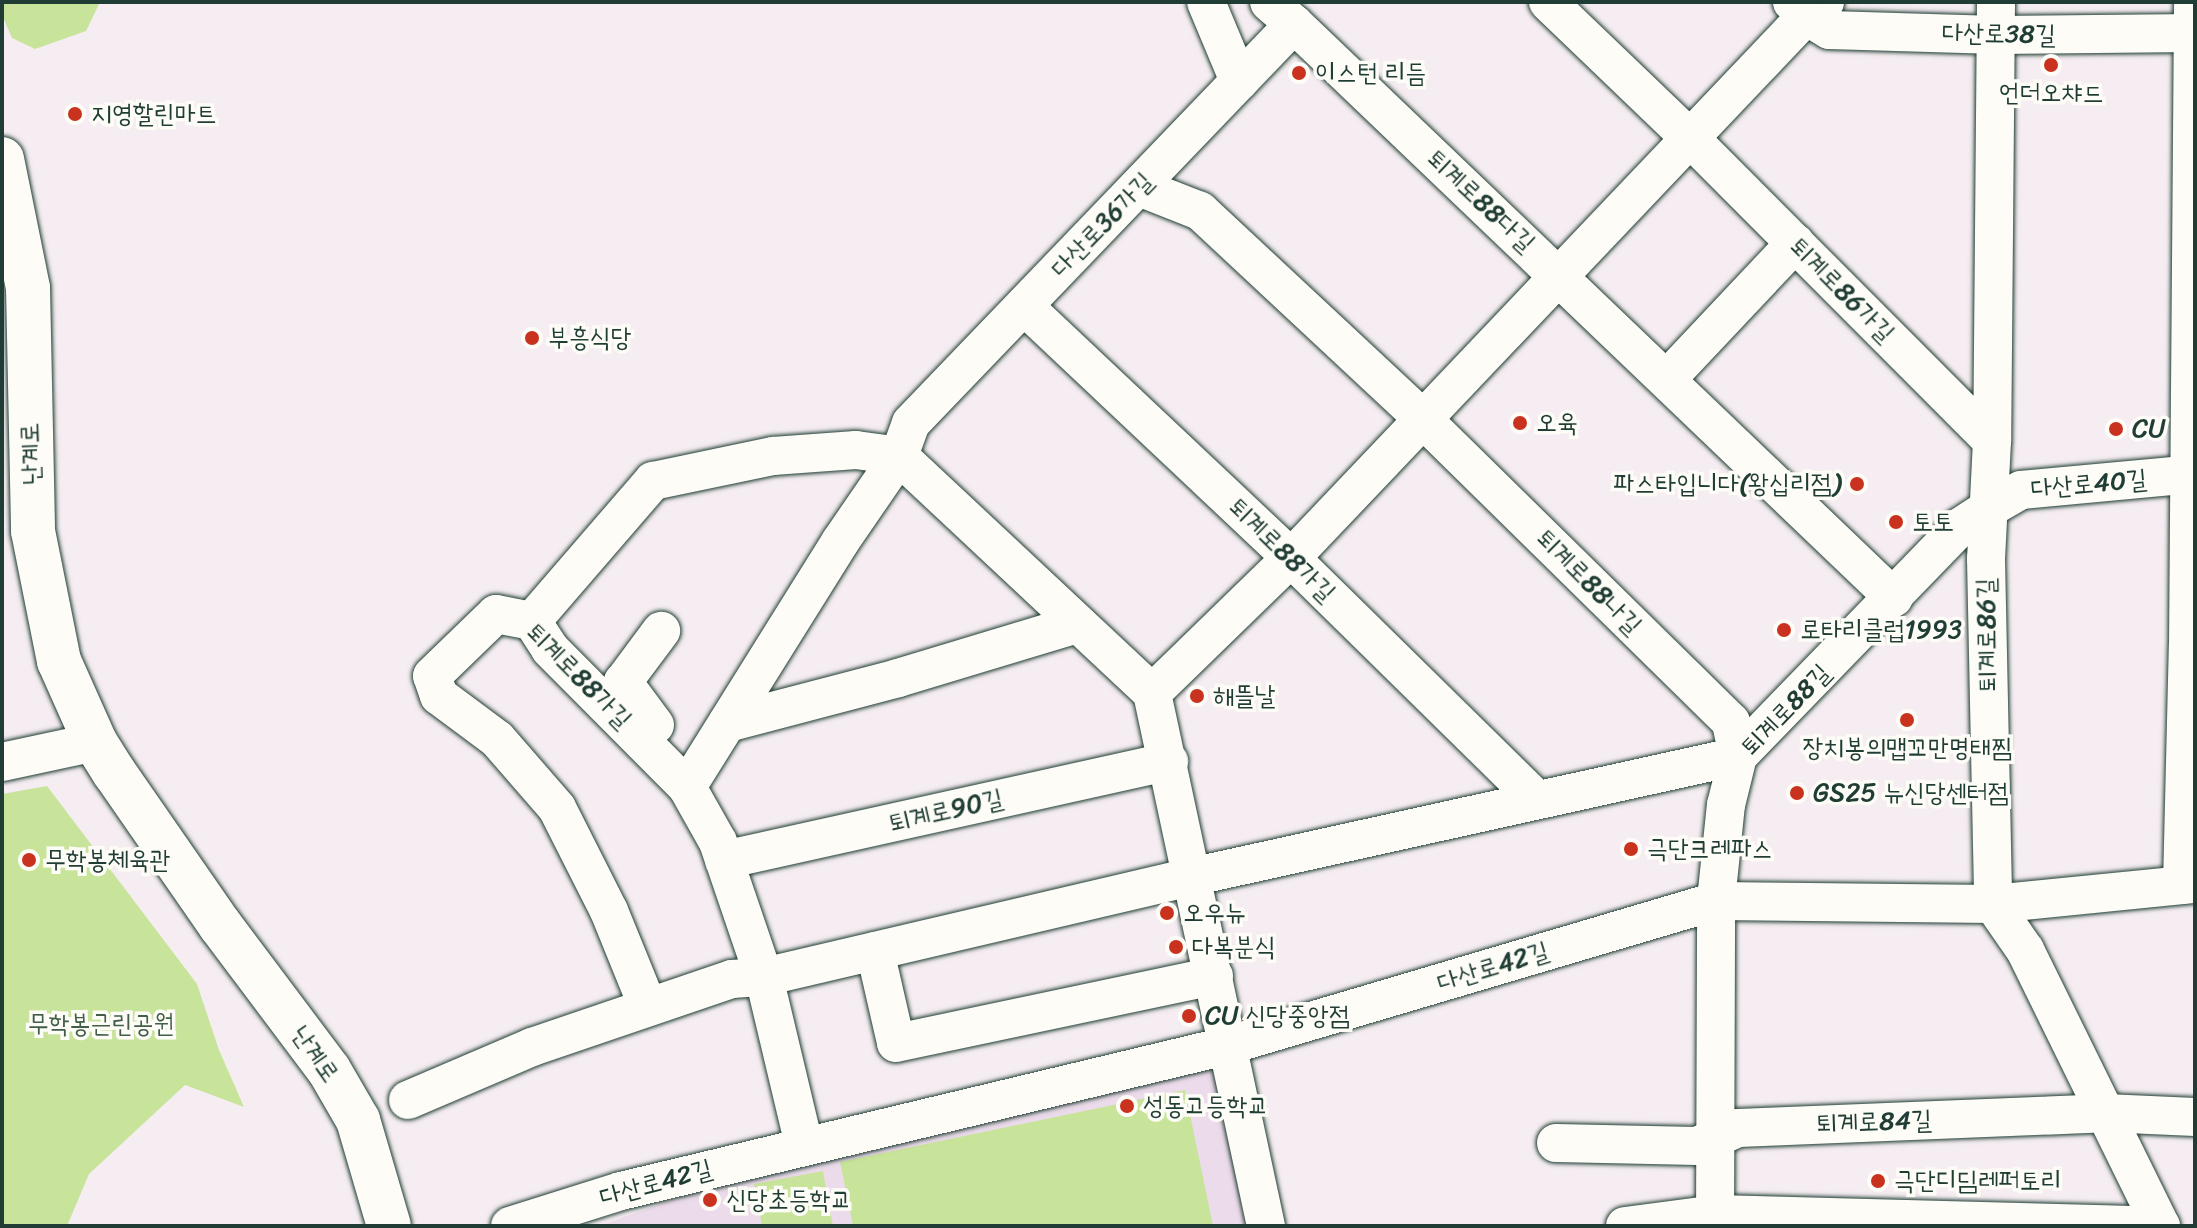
<!DOCTYPE html>
<html>
<head>
<meta charset="utf-8">
<style>
	body { margin:0 }
	#map { position:relative; width:2197px; height:1228px; overflow:hidden; background:#f5edf1; font-family:Sriracha,"Poor Story",sans-serif }
	div>[style] { position:absolute }
	.built>* { inset:0; background:#ecdbea }
	.green>* { inset:0; background:#c8e49b }
	.roads { filter:drop-shadow(0 0 2px #1f3d34) drop-shadow(0 0 2px #1f3d34) }
	.minor>* { height:38px; margin:-19px; padding:0 19px; transform-origin:19px; border-radius:19px; background:#fdfcf7 }
	.major>* { height:44px; margin:-22px; padding:0 22px; transform-origin:22px; border-radius:22px; background:#fdfcf7 }
	.dots>* { width:22px; height:22px; translate:-50% -50%; box-sizing:border-box; border:4px solid #fdfcf7; border-radius:50% }
	span { translate:-50% -50%; white-space:nowrap; text-align:center; line-height:1.15; -webkit-text-stroke:7px #fdfcf7; paint-order:stroke }
	.street-label { font-size:26px; color:#1f3d34 }
	.poi-label { font-size:26px; color:#1f3d34 }
	.left { translate:0 -50%; text-align:left }
	.right { translate:-100% -50%; text-align:right }
	.park-label { font-size:26px; color:#415e49 }
	.frame { position:absolute; inset:0; border:4px solid #1f3d34; pointer-events:none }
</style>
</head>
<body>
<div id="map">
	<div class="built">
		<i style="clip-path:polygon(1218px 1063px,1252px 1226px,599px 1226px,744px 1174px)"></i>
	</div>
	<div class="green">
		<i style="clip-path:polygon(2px 2px,100px 2px,86px 31px,35px 49px,12px 38px,2px 15px)"></i>
		<i style="clip-path:polygon(47px 786px,197px 984px,219px 1050px,244px 1107px,185px 1085px,89px 1174px,67px 1226px,2px 1226px,2px 794px)"></i>
		<i style="clip-path:polygon(1185px 1090px,1213px 1226px,853px 1226px,840px 1162px)"></i>
		<i style="clip-path:polygon(823px 1171px,833px 1226px,762px 1226px,754px 1184px)"></i>
	</div>
	<div class="roads">
		<div class="minor">
			<i style="left:1206px;top:2px;width:86px;rotate:67.3deg"></i>
			<i style="left:1548px;top:2px;width:198px;rotate:43.8deg"></i>
			<i style="left:1691px;top:139px;width:426px;rotate:45.1deg"></i>
			<i style="left:1825px;top:2px;width:24px;rotate:144deg"></i>
			<i style="left:1806px;top:16px;width:27px;rotate:31deg"></i>
			<i style="left:1829px;top:30px;width:168px;rotate:1.7deg"></i>
			<i style="left:1997px;top:35px;width:198px;rotate:-0.6deg"></i>
			<i style="left:1996px;top:2px;width:439px;rotate:90.5deg"></i>
			<i style="left:1992px;top:441px;width:118px;rotate:92.9deg"></i>
			<i style="left:1986px;top:559px;width:345px;rotate:88.8deg"></i>
			<i style="left:1993px;top:904px;width:56px;rotate:55.2deg"></i>
			<i style="left:2025px;top:950px;width:308px;rotate:63.8deg"></i>
			<i style="left:1294px;top:24px;width:830px;rotate:43.73deg"></i>
			<i style="left:1024px;top:306px;width:367px;rotate:43.3deg"></i>
			<i style="left:1291px;top:558px;width:344px;rotate:44.5deg"></i>
			<i style="left:1667px;top:379px;width:187px;rotate:-46.7deg"></i>
			<i style="left:532px;top:621px;width:185px;rotate:-49.2deg"></i>
			<i style="left:653px;top:481px;width:123px;rotate:-11.8deg"></i>
			<i style="left:773px;top:456px;width:83px;rotate:-4.1deg"></i>
			<i style="left:856px;top:450px;width:43px;rotate:7.9deg"></i>
			<i style="left:899px;top:456px;width:347px;rotate:43.1deg"></i>
			<i style="left:1152px;top:693px;width:545px;rotate:77.93deg"></i>
			<i style="left:1152px;top:693px;width:194px;rotate:-44.2deg"></i>
			<i style="left:1291px;top:558px;width:748px;rotate:-46.46deg"></i>
			<i style="left:1806px;top:16px;width:20px;rotate:-135deg"></i>
			<i style="left:727px;top:723px;width:177px;rotate:-14.7deg"></i>
			<i style="left:898px;top:678px;width:187px;rotate:-16.8deg"></i>
			<i style="left:655px;top:725px;width:54px;rotate:-126.7deg"></i>
			<i style="left:623px;top:682px;width:64px;rotate:-53.3deg"></i>
			<i style="left:2px;top:762px;width:95px;rotate:-12.1deg"></i>
			<i style="left:687px;top:787px;width:289px;rotate:-58deg"></i>
			<i style="left:840px;top:542px;width:104px;rotate:-55.5deg"></i>
			<i style="left:899px;top:456px;width:35px;rotate:-70deg"></i>
			<i style="left:911px;top:423px;width:553px;rotate:-46.17deg"></i>
			<i style="left:1294px;top:24px;width:33px;rotate:-139deg"></i>
			<i style="left:724px;top:860px;width:456px;rotate:-12.5deg"></i>
			<i style="left:2182px;top:885px;width:240px;rotate:-88.6deg"></i>
			<i style="left:2188px;top:645px;width:643px;rotate:-89.55deg"></i>
			<i style="left:875px;top:951px;width:94px;rotate:77.1deg"></i>
			<i style="left:896px;top:1043px;width:325px;rotate:-11.9deg"></i>
			<i style="left:648px;top:1007px;width:104px;rotate:-112.1deg"></i>
			<i style="left:609px;top:911px;width:115px;rotate:-116.8deg"></i>
			<i style="left:557px;top:808px;width:91px;rotate:-131deg"></i>
			<i style="left:497px;top:739px;width:72px;rotate:-143.4deg"></i>
			<i style="left:439px;top:696px;width:21px;rotate:-109deg"></i>
			<i style="left:432px;top:676px;width:89px;rotate:-44.1deg"></i>
			<i style="left:496px;top:614px;width:37px;rotate:11deg"></i>
			<i style="left:532px;top:621px;width:33px;rotate:57deg"></i>
			<i style="left:550px;top:649px;width:194px;rotate:45.2deg"></i>
			<i style="left:687px;top:787px;width:63px;rotate:60.6deg"></i>
			<i style="left:718px;top:842px;width:143px;rotate:71.2deg"></i>
			<i style="left:764px;top:977px;width:173px;rotate:76.6deg"></i>
			<i style="left:408px;top:1100px;width:135px;rotate:-23.1deg"></i>
			<i style="left:532px;top:1047px;width:211px;rotate:-18.8deg"></i>
			<i style="left:732px;top:979px;width:32px;rotate:-4deg"></i>
			<i style="left:764px;top:977px;width:439px;rotate:-13.2deg"></i>
			<i style="left:1191px;top:877px;width:560px;rotate:-12.47deg"></i>
			<i style="left:1738px;top:756px;width:35px;rotate:-102deg"></i>
			<i style="left:1731px;top:722px;width:433px;rotate:-135.5deg"></i>
			<i style="left:1422px;top:418px;width:304px;rotate:-137deg"></i>
			<i style="left:1200px;top:211px;width:66px;rotate:-158.5deg"></i>
			<i style="left:1556px;top:1143px;width:141px;rotate:1.2deg"></i>
			<i style="left:1697px;top:1146px;width:45px;rotate:-23.7deg"></i>
			<i style="left:1738px;top:1128px;width:367px;rotate:-2.3deg"></i>
			<i style="left:2105px;top:1113px;width:90px;rotate:2.5deg"></i>
			<i style="left:510px;top:1226px;width:116px;rotate:-17.5deg"></i>
			<i style="left:621px;top:1191px;width:626px;rotate:-13.48deg"></i>
			<i style="left:1230px;top:1045px;width:507px;rotate:-16.5deg"></i>
			<i style="left:1716px;top:901px;width:277px;rotate:0.6deg"></i>
			<i style="left:1993px;top:904px;width:203px;rotate:-5.7deg"></i>
			<i style="left:1625px;top:1226px;width:92px;rotate:-7.5deg"></i>
			<i style="left:1716px;top:1214px;width:445px;rotate:1.5deg"></i>
			<i style="left:1715px;top:1226px;width:325px;rotate:-89.8deg"></i>
			<i style="left:1716px;top:901px;width:97px;rotate:-84.1deg"></i>
			<i style="left:1726px;top:805px;width:50px;rotate:-76.2deg"></i>
			<i style="left:1738px;top:756px;width:319px;rotate:-45.9deg"></i>
			<i style="left:1960px;top:527px;width:33px;rotate:-33deg"></i>
			<i style="left:1988px;top:509px;width:38px;rotate:-30deg"></i>
			<i style="left:2021px;top:490px;width:175px;rotate:-5.3deg"></i>
		</div>
		<div class="major">
			<i style="left:2px;top:159px;width:132px;rotate:78.6deg"></i>
			<i style="left:28px;top:288px;width:243px;rotate:88.8deg"></i>
			<i style="left:33px;top:531px;width:133px;rotate:78.7deg"></i>
			<i style="left:59px;top:661px;width:89px;rotate:66deg"></i>
			<i style="left:95px;top:742px;width:36px;rotate:58deg"></i>
			<i style="left:114px;top:772px;width:186px;rotate:55.3deg"></i>
			<i style="left:220px;top:925px;width:181px;rotate:53.1deg"></i>
			<i style="left:329px;top:1070px;width:58px;rotate:59.9deg"></i>
			<i style="left:358px;top:1120px;width:110px;rotate:73.7deg"></i>
		</div>
	</div>
	<div class="dots">
		<i style="left:2051px;top:65px;background:#c8321e"></i>
		<i style="left:1299px;top:73px;background:#c8321e"></i>
		<i style="left:75px;top:114px;background:#c8321e"></i>
		<i style="left:532px;top:338px;background:#c8321e"></i>
		<i style="left:1520px;top:423px;background:#c8321e"></i>
		<i style="left:2116px;top:429px;background:#c8321e"></i>
		<i style="left:1857px;top:484px;background:#c8321e"></i>
		<i style="left:1896px;top:522px;background:#c8321e"></i>
		<i style="left:1784px;top:630px;background:#c8321e"></i>
		<i style="left:1197px;top:696px;background:#c8321e"></i>
		<i style="left:1907px;top:720px;background:#c8321e"></i>
		<i style="left:1797px;top:793px;background:#c8321e"></i>
		<i style="left:1631px;top:849px;background:#c8321e"></i>
		<i style="left:29px;top:860px;background:#c8321e"></i>
		<i style="left:1167px;top:913px;background:#c8321e"></i>
		<i style="left:1176px;top:947px;background:#c8321e"></i>
		<i style="left:1189px;top:1016px;background:#c8321e"></i>
		<i style="left:1127px;top:1106px;background:#c8321e"></i>
		<i style="left:1878px;top:1181px;background:#c8321e"></i>
		<i style="left:710px;top:1200px;background:#c8321e"></i>
	</div>
	<div class="street-label">
		<span style="left:1999px;top:34px;rotate:1deg">다산로38길</span>
		<span style="left:1481px;top:201px;rotate:43deg">퇴계로88다길</span>
		<span style="left:1102px;top:225px;rotate:-46deg">다산로36가길</span>
		<span style="left:1842px;top:290px;rotate:45deg">퇴계로86가길</span>
		<span style="left:31px;top:454px;rotate:-92deg">난계로</span>
		<span style="left:2089px;top:484px;rotate:-5deg">다산로40길</span>
		<span style="left:1282px;top:550px;rotate:44deg">퇴계로88가길</span>
		<span style="left:1589px;top:582px;rotate:45deg">퇴계로88나길</span>
		<span style="left:1987px;top:635px;rotate:-91deg">퇴계로86길</span>
		<span style="left:579px;top:676px;rotate:45deg">퇴계로88가길</span>
		<span style="left:1786px;top:710px;rotate:-46deg">퇴계로88길</span>
		<span style="left:946px;top:811px;rotate:-13deg">퇴계로90길</span>
		<span style="left:1493px;top:967px;rotate:-17deg">다산로42길</span>
		<span style="left:315px;top:1054px;rotate:55deg">난계로</span>
		<span style="left:1874px;top:1122px;rotate:-2deg">퇴계로84길</span>
		<span style="left:656px;top:1183px;rotate:-15deg">다산로42길</span>
	</div>
	<div class="poi-label">
		<span class="left" style="left:1315px;top:73px">이스턴 리듬</span>
		<span style="left:2051px;top:93px">언더오챠드</span>
		<span class="left" style="left:91px;top:114px">지영할린마트</span>
		<span class="left" style="left:548px;top:338px">부흥식당</span>
		<span class="left" style="left:1536px;top:423px">오육</span>
		<span class="left" style="left:2132px;top:429px">CU</span>
		<span class="right" style="left:1841px;top:484px">파스타입니다(왕십리점)</span>
		<span class="left" style="left:1912px;top:522px">토토</span>
		<span class="left" style="left:1800px;top:630px">로타리클럽1993</span>
		<span class="left" style="left:1213px;top:696px">해뜰날</span>
		<span style="left:1907px;top:748px">장치봉의맵꼬만명태찜</span>
		<span class="left" style="left:1813px;top:793px">GS25 뉴신당센터점</span>
		<span class="left" style="left:1647px;top:849px">극단크레파스</span>
		<span class="left" style="left:45px;top:860px">무학봉체육관</span>
		<span class="left" style="left:1183px;top:913px">오우뉴</span>
		<span class="left" style="left:1192px;top:947px">다복분식</span>
		<span class="left" style="left:1205px;top:1016px">CU 신당중앙점</span>
		<span class="left" style="left:1143px;top:1106px">성동고등학교</span>
		<span class="left" style="left:1894px;top:1181px">극단디딤레퍼토리</span>
		<span class="left" style="left:726px;top:1200px">신당초등학교</span>
	</div>
	<div class="park-label">
		<span style="left:101px;top:1024px">무학봉근린공원</span>
	</div>
	<div class="frame"></div>
</div>
</body>
</html>
